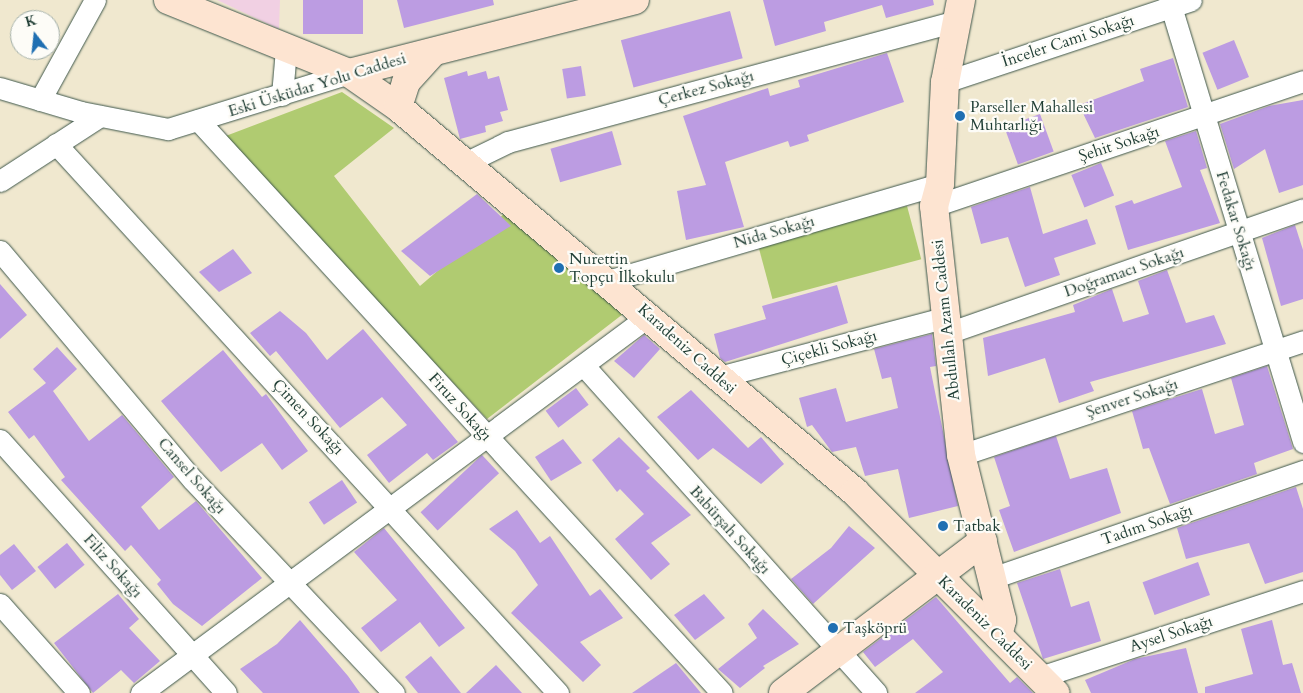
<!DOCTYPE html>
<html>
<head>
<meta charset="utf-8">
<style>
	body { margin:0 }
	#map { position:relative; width:1303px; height:693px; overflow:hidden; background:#f0e8cf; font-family:Cardo,serif }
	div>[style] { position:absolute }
	.built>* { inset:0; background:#f1d0e3 }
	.green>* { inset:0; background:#b0cb71; transform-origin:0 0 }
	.building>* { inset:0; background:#bc9ce2; transform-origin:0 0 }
	.roads { filter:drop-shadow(0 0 1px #3e574b) drop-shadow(0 0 1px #3e574b) }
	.street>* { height:21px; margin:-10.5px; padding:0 10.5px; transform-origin:10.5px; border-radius:10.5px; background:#fff }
	.secondary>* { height:28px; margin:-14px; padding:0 14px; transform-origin:14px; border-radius:14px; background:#fde4d1 }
	.dots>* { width:14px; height:14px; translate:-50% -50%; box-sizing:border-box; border:2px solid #fdfcf7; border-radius:50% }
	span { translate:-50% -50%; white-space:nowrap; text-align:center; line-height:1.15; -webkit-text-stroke:4.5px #fdfcf7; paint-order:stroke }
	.street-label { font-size:16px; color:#1f3d34 }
	.poi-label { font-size:16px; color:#1f3d34 }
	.left { translate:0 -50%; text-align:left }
	.north { position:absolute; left:10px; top:10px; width:50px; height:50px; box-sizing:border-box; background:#fdfcf7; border:1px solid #a4b0a9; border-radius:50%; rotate:344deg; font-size:14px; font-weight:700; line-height:20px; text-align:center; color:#1f3d34 }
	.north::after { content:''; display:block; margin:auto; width:18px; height:22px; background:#1f6fb2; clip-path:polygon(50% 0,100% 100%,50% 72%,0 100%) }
</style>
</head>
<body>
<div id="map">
	<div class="built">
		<i style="clip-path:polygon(217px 0,280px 0,279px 29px)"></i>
	</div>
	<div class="green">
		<i style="clip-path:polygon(342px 92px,394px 128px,334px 176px,420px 286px,504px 214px,623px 314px,487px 419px,223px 137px)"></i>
		<i style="left:907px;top:206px;width:55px;height:154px;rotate:75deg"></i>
	</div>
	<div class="building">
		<i style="left:303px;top:0;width:60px;height:34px"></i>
		<i style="clip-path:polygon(397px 0,493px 0,494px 5px,404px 28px)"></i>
		<i style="clip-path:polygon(763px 0,933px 0,934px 5px,886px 18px,882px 5px,824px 22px,826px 31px,775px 46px)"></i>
		<i style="left:730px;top:11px;width:49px;height:113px;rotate:75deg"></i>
		<i style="left:1234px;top:40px;width:40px;height:34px;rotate:68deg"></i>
		<i style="clip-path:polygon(887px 53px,904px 102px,807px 135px,809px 141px,790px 147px,788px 141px,725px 162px,744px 227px,686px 240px,677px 191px,706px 185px,683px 116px,768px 88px,770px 96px,800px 87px,798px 80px)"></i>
		<i style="clip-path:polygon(1173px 58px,1188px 107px,1095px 138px,1079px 105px,1144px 81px,1140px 69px)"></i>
		<i style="left:581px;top:66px;width:30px;height:19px;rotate:81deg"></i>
		<i style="clip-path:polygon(467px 71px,468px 76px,486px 71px,488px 79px,499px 76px,508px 110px,500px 112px,503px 121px,485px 126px,486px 132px,460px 139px,444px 78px)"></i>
		<i style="clip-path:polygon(1303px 100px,1303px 185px,1279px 193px,1265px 149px,1234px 169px,1220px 124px,1269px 106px)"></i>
		<i style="left:1040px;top:114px;width:40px;height:38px;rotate:70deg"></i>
		<i style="left:612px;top:131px;width:35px;height:64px;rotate:74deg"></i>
		<i style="clip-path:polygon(1196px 131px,1207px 168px,1200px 170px,1220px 223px,1128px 250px,1115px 206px,1132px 200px,1134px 204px,1182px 187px,1165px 141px)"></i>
		<i style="left:1101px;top:163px;width:35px;height:32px;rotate:68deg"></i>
		<i style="clip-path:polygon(1030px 187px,1043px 234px,1087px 219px,1096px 244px,1054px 258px,1060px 275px,1025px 287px,1008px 237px,981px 244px,971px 207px)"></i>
		<i style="clip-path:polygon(477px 194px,511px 226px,430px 276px,401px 251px)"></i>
		<i style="clip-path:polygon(1295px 225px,1303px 250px,1303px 299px,1281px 306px,1262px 238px)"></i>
		<i style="clip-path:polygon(233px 249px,252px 273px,219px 292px,199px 272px)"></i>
		<i style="clip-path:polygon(1167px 270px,1186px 323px,1214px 315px,1226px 344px,1090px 382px,1094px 391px,1059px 403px,1045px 358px,988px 376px,983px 338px,1075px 312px,1073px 305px,1112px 289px,1123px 322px,1149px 314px,1138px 281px)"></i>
		<i style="clip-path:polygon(0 284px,27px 315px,0 339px)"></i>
		<i style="clip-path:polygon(837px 285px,848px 323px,725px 362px,720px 358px,714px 334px,766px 319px,762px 306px)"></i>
		<i style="clip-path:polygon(280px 311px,306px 333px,327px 360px,363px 329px,458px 442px,433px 460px,427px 453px,389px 483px,367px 455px,407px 425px,382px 397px,340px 428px,276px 351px,270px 356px,250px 333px)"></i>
		<i style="clip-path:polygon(932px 334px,936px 366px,930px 367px,958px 506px,909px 518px,898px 469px,865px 476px,856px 447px,832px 452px,812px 425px,807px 427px,799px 398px,836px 388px,846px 422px,898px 408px,891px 377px,882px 379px,874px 349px)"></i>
		<i style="clip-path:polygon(644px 335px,660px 349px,634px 378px,614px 361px)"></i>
		<i style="clip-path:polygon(57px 347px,77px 369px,53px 391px,89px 441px,122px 415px,174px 477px,141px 507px,159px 530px,196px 501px,262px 578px,202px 626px,173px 604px,157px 584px,161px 580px,131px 545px,125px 551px,99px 522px,61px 480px,65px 477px,34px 435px,29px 439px,8px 412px,46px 383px,33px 369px)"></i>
		<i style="clip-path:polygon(223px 350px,262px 397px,266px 394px,308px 451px,282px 470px,262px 443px,221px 472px,161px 401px)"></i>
		<i style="clip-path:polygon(1267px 366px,1293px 449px,1254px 463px,1257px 474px,1170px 504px,1149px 448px,1143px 449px,1132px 411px,1202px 389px,1215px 434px,1244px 425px,1231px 378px)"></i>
		<i style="left:576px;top:388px;width:21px;height:38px;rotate:53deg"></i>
		<i style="clip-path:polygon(691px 390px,748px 448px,761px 437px,784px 464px,761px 484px,713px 448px,698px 460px,657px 417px)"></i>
		<i style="clip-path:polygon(1056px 436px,1070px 479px,1107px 468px,1121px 513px,1014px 552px,999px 510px,1010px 506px,994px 457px)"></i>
		<i style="clip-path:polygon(619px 437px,650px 468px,646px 471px,691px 515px,651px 543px,670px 564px,651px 580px,615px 539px,644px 514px,620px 489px,617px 492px,592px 460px)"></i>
		<i style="clip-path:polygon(563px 439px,582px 463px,551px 481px,535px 457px)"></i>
		<i style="left:482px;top:455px;width:25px;height:84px;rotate:47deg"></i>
		<i style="left:342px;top:480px;width:27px;height:40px;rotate:56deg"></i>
		<i style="clip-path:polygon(1296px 487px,1303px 509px,1303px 572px,1265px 584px,1249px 543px,1186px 559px,1177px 528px)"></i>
		<i style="clip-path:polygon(517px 510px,540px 543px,550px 536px,590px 596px,600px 589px,623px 618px,580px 642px,601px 665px,583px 682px,511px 613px,538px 585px,515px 551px,489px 529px)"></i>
		<i style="clip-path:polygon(849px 526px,875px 548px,813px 604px,791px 579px,831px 548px)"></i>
		<i style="clip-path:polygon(384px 528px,465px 628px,439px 647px,420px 622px,381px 652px,361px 628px,397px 600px,354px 552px)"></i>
		<i style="left:67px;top:543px;width:28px;height:38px;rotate:51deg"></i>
		<i style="clip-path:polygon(14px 544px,36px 571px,12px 590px,0 575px,0 555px)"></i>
		<i style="left:1198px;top:562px;width:35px;height:59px;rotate:70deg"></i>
		<i style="clip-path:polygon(1060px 569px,1071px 607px,1089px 601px,1101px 641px,1043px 659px,1017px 583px)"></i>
		<i style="clip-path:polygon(118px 594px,139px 619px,129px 628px,160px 661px,134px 683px,121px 670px,93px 693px,54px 643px)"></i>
		<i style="clip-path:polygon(704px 594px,725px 618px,695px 640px,674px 615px)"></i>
		<i style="clip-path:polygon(936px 597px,1010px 683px,1017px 677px,1033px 693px,915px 693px,943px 672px,913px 639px,875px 667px,863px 652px)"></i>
		<i style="clip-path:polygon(763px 609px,799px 644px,763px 666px,765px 668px,740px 688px,718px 669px,757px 638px,748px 624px)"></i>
		<i style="clip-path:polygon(300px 620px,348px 676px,360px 693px,263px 693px,240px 669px,277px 644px)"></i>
		<i style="clip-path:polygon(1272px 620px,1283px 665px,1292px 663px,1301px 693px,1205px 693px,1205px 687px,1253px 674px,1241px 629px)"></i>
		<i style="clip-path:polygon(1186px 648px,1198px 693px,1091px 693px,1085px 680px,1135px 659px)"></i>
		<i style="clip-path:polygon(431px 656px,461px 693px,418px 693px,405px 677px)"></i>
		<i style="clip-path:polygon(676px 663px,701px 693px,632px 693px)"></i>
		<i style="clip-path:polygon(496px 665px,522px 693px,466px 693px)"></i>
	</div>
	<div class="roads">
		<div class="street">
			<i style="left:1169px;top:0;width:462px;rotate:73.1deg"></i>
			<i style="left:945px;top:82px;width:259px;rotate:-18.4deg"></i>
			<i style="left:0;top:88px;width:84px;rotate:16.5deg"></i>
			<i style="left:81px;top:112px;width:89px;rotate:11.1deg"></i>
			<i style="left:168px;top:129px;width:189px;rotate:-17.2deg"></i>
			<i style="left:282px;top:95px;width:46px;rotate:-85deg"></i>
			<i style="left:40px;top:100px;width:114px;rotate:-61.2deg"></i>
			<i style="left:198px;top:120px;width:776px;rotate:47.56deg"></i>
			<i style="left:56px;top:144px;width:744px;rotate:47.56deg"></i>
			<i style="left:463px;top:164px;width:50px;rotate:-26.1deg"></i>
			<i style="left:508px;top:142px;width:461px;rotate:-15.1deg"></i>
			<i style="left:0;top:181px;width:119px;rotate:-33deg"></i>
			<i style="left:934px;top:206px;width:390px;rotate:-18.7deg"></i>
			<i style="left:0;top:251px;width:299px;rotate:49.9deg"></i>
			<i style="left:193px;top:480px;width:293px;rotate:46.7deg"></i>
			<i style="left:608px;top:281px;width:346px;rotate:-16.3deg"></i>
			<i style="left:945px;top:334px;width:379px;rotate:-19.2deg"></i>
			<i style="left:585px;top:367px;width:437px;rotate:48.2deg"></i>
			<i style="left:715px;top:378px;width:237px;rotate:-14.7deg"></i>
			<i style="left:0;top:440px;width:339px;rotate:48.2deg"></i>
			<i style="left:961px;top:455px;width:360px;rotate:-18.4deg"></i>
			<i style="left:992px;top:578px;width:329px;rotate:-19deg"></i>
			<i style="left:0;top:604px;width:119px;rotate:48.4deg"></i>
			<i style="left:1040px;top:677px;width:277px;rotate:-18.1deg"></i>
			<i style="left:141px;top:693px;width:634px;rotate:-36.6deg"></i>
		</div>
		<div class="secondary">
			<i style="left:168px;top:0;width:195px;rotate:22deg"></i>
			<i style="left:349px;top:73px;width:60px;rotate:34.8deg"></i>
			<i style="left:398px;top:107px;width:598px;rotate:40.11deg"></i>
			<i style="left:855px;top:492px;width:284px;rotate:45.1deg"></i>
			<i style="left:961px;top:0;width:84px;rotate:101deg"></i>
			<i style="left:945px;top:82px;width:102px;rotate:92.8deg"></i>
			<i style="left:940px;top:184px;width:23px;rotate:105deg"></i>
			<i style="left:934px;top:206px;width:250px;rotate:83.8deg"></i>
			<i style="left:961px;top:455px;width:170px;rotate:76deg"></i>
			<i style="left:1002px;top:620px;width:16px;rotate:104deg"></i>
			<i style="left:349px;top:73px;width:295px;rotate:-14.3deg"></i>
			<i style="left:398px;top:107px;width:26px;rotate:-72deg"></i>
			<i style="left:406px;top:82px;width:40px;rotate:-48deg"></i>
			<i style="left:783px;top:693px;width:251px;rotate:-37.2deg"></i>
		</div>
	</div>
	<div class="dots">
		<i style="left:960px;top:116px;background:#1f6fb2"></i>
		<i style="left:559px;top:268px;background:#1f6fb2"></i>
		<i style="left:943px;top:526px;background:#1f6fb2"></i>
		<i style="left:833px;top:628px;background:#1f6fb2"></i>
	</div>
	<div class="street-label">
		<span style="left:1068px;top:41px;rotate:-18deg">İnceler Cami Sokağı</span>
		<span style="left:317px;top:85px;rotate:-17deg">Eski Üsküdar Yolu Caddesi</span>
		<span style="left:706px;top:88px;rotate:-15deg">Çerkez Sokağı</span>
		<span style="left:1119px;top:144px;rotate:-18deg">Şehit Sokağı</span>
		<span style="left:1236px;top:221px;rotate:73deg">Fedakar Sokağı</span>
		<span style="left:774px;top:232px;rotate:-16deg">Nida Sokağı</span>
		<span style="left:1124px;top:272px;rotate:-19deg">Doğramacı Sokağı</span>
		<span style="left:946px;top:320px;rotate:-96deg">Abdullah Azam Caddesi</span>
		<span style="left:829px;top:348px;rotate:-15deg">Çiçekli Sokağı</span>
		<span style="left:687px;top:349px;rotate:42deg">Karadeniz Caddesi</span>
		<span style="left:1132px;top:398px;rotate:-18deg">Şenver Sokağı</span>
		<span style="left:460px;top:407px;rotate:48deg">Firuz Sokağı</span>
		<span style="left:308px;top:417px;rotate:47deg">Çimen Sokağı</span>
		<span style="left:192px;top:476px;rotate:49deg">Cansel Sokağı</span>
		<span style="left:1147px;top:525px;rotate:-19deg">Tadım Sokağı</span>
		<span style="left:730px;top:530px;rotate:48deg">Babürşah Sokağı</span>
		<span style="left:113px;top:566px;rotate:48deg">Filiz Sokağı</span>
		<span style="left:985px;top:623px;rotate:45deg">Karadeniz Caddesi</span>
		<span style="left:1171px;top:634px;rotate:-18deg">Aysel Sokağı</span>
	</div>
	<div class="poi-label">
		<span class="left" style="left:970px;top:116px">Parseller Mahallesi<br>Muhtarlığı</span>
		<span class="left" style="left:569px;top:268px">Nurettin<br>Topçu İlkokulu</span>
		<span class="left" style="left:953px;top:526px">Tatbak</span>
		<span class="left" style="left:843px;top:628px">Taşköprü</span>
	</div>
	<div class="north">K</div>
</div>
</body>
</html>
